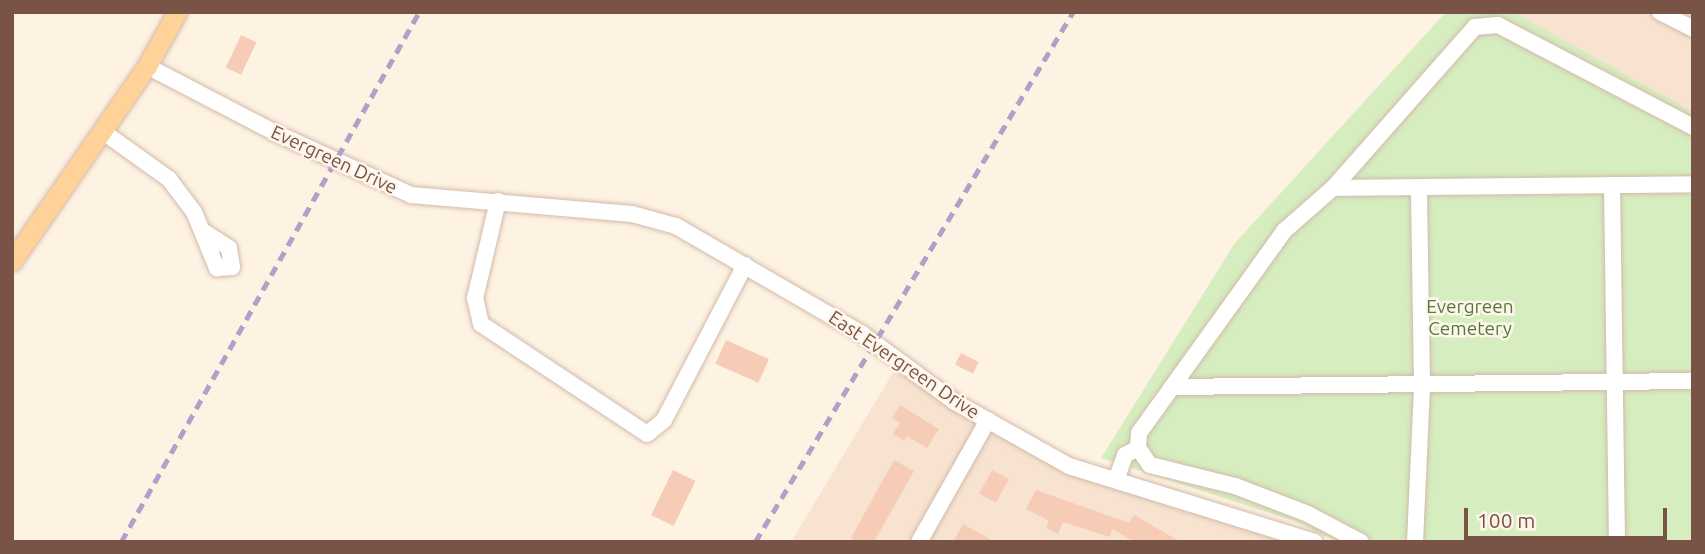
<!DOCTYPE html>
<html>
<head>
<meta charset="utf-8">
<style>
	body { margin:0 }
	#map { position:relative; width:1705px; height:554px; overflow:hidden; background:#fef2e2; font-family:Ubuntu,sans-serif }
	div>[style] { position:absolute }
	.residential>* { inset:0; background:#f7e3d0 }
	.green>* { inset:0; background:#d5edbf }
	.building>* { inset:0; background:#f6ccb7; transform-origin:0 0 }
	.roads { filter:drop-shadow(0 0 2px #d3baaa) drop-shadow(0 0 2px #d3baaa) }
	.minor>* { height:16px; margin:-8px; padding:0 8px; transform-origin:8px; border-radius:8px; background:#fff }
	.major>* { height:19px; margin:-9.5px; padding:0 9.5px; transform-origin:9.5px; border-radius:9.5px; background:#ffd299 }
	.rail>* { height:4.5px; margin-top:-2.25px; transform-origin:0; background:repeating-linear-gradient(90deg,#b3a0c9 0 10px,transparent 0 17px) }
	span { translate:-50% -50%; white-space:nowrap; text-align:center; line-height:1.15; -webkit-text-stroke:5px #fff6eb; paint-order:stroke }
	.street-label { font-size:19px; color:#795446 }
	.park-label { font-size:19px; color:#527a3a }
	.frame { position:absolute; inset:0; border:14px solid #795446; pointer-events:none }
	.scale { position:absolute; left:1464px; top:508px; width:203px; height:32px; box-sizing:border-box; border:4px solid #795446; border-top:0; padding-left:9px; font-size:21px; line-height:24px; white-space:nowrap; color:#795446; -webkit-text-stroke:5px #fff6eb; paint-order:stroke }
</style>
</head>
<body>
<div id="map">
	<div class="residential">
		<i style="clip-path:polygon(1512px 12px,1693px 12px,1693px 115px)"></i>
		<i style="clip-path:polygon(900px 361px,1069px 466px,1315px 542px,791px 542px)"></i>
	</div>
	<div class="green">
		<i style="clip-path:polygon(1446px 12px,1513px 12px,1693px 112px,1693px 542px,1338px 542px,1294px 521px,1101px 458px,1235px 243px)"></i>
	</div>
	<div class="building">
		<i style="left:241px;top:35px;width:17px;height:36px;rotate:25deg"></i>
		<i style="left:726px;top:340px;width:47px;height:26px;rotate:24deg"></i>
		<i style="left:961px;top:353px;width:20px;height:13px;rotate:27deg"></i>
		<i style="clip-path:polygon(900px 405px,939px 429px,927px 448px,907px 436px,904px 441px,893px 434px,900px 423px,892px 418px)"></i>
		<i style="clip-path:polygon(894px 460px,914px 471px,874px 542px,857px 542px,851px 538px)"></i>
		<i style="left:673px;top:470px;width:25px;height:50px;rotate:26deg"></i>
		<i style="left:992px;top:470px;width:19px;height:27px;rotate:28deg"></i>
		<i style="clip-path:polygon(1036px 490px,1129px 523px,1134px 515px,1181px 542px,1135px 542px,1112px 529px,1110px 537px,1063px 522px,1058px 534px,1046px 528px,1049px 521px,1026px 509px)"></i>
		<i style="clip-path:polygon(963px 524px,995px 542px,953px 542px)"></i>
	</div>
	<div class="roads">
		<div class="minor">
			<i style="left:1660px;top:12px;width:37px;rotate:27deg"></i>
			<i style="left:147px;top:66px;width:143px;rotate:27.5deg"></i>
			<i style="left:274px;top:132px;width:151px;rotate:24.7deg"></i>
			<i style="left:411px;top:195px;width:222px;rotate:4.9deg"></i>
			<i style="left:632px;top:214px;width:46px;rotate:15.3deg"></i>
			<i style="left:676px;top:226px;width:215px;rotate:30.1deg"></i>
			<i style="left:862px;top:334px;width:115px;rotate:36.2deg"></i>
			<i style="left:955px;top:402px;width:131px;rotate:29.3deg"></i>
			<i style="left:1069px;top:466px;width:257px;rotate:17.2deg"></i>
			<i style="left:102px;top:131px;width:82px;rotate:35.6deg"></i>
			<i style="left:169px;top:179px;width:41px;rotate:52.9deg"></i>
			<i style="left:194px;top:212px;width:61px;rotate:67.7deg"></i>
			<i style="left:217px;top:268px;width:15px;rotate:-4deg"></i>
			<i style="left:232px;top:267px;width:19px;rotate:-99deg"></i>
			<i style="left:229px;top:248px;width:31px;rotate:-147deg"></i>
			<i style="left:1612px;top:185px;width:357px;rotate:89.2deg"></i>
			<i style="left:1333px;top:188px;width:360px;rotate:-0.6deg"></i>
			<i style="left:498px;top:201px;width:100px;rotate:103.3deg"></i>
			<i style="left:475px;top:298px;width:27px;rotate:77deg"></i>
			<i style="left:481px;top:324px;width:199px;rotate:33.5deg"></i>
			<i style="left:647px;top:434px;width:22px;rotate:-39deg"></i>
			<i style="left:664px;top:420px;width:175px;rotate:-62.4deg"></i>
			<i style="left:1172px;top:387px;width:192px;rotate:-54.3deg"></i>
			<i style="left:1284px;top:231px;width:65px;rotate:-41.3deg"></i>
			<i style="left:1333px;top:188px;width:215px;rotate:-48.6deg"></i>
			<i style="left:1475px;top:27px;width:23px;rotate:-5deg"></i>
			<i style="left:1498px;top:25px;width:220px;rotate:27.6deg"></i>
			<i style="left:1116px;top:480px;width:27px;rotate:-70deg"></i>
			<i style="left:1125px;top:455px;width:15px;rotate:-28deg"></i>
			<i style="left:919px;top:542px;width:140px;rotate:-60.5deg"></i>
			<i style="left:1361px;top:542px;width:60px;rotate:-152.2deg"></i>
			<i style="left:1308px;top:514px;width:78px;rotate:-159deg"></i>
			<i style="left:1235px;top:486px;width:88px;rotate:-166.1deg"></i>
			<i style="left:1150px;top:465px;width:21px;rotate:-125deg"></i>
			<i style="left:1138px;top:448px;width:15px;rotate:-86deg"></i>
			<i style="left:1139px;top:433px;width:57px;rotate:-54.3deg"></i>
			<i style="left:1172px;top:387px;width:521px;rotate:-0.66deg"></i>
			<i style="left:1415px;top:542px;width:157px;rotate:-87.4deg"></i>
			<i style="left:1422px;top:385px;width:198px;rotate:-90.9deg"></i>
		</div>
		<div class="major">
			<i style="left:12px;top:261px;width:237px;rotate:-55.3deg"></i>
			<i style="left:147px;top:66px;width:62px;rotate:-60.9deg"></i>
		</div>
	</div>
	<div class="rail">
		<i style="left:121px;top:542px;width:608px;rotate:-60.65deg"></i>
		<i style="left:755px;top:542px;width:618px;rotate:-59.04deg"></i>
	</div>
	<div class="street-label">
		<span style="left:334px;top:160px;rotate:25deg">Evergreen Drive</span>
		<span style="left:904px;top:365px;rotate:34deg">East Evergreen Drive</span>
	</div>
	<div class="park-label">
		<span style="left:1470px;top:318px">Evergreen<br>Cemetery</span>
	</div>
	<div class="frame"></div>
	<div class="scale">100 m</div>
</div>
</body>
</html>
